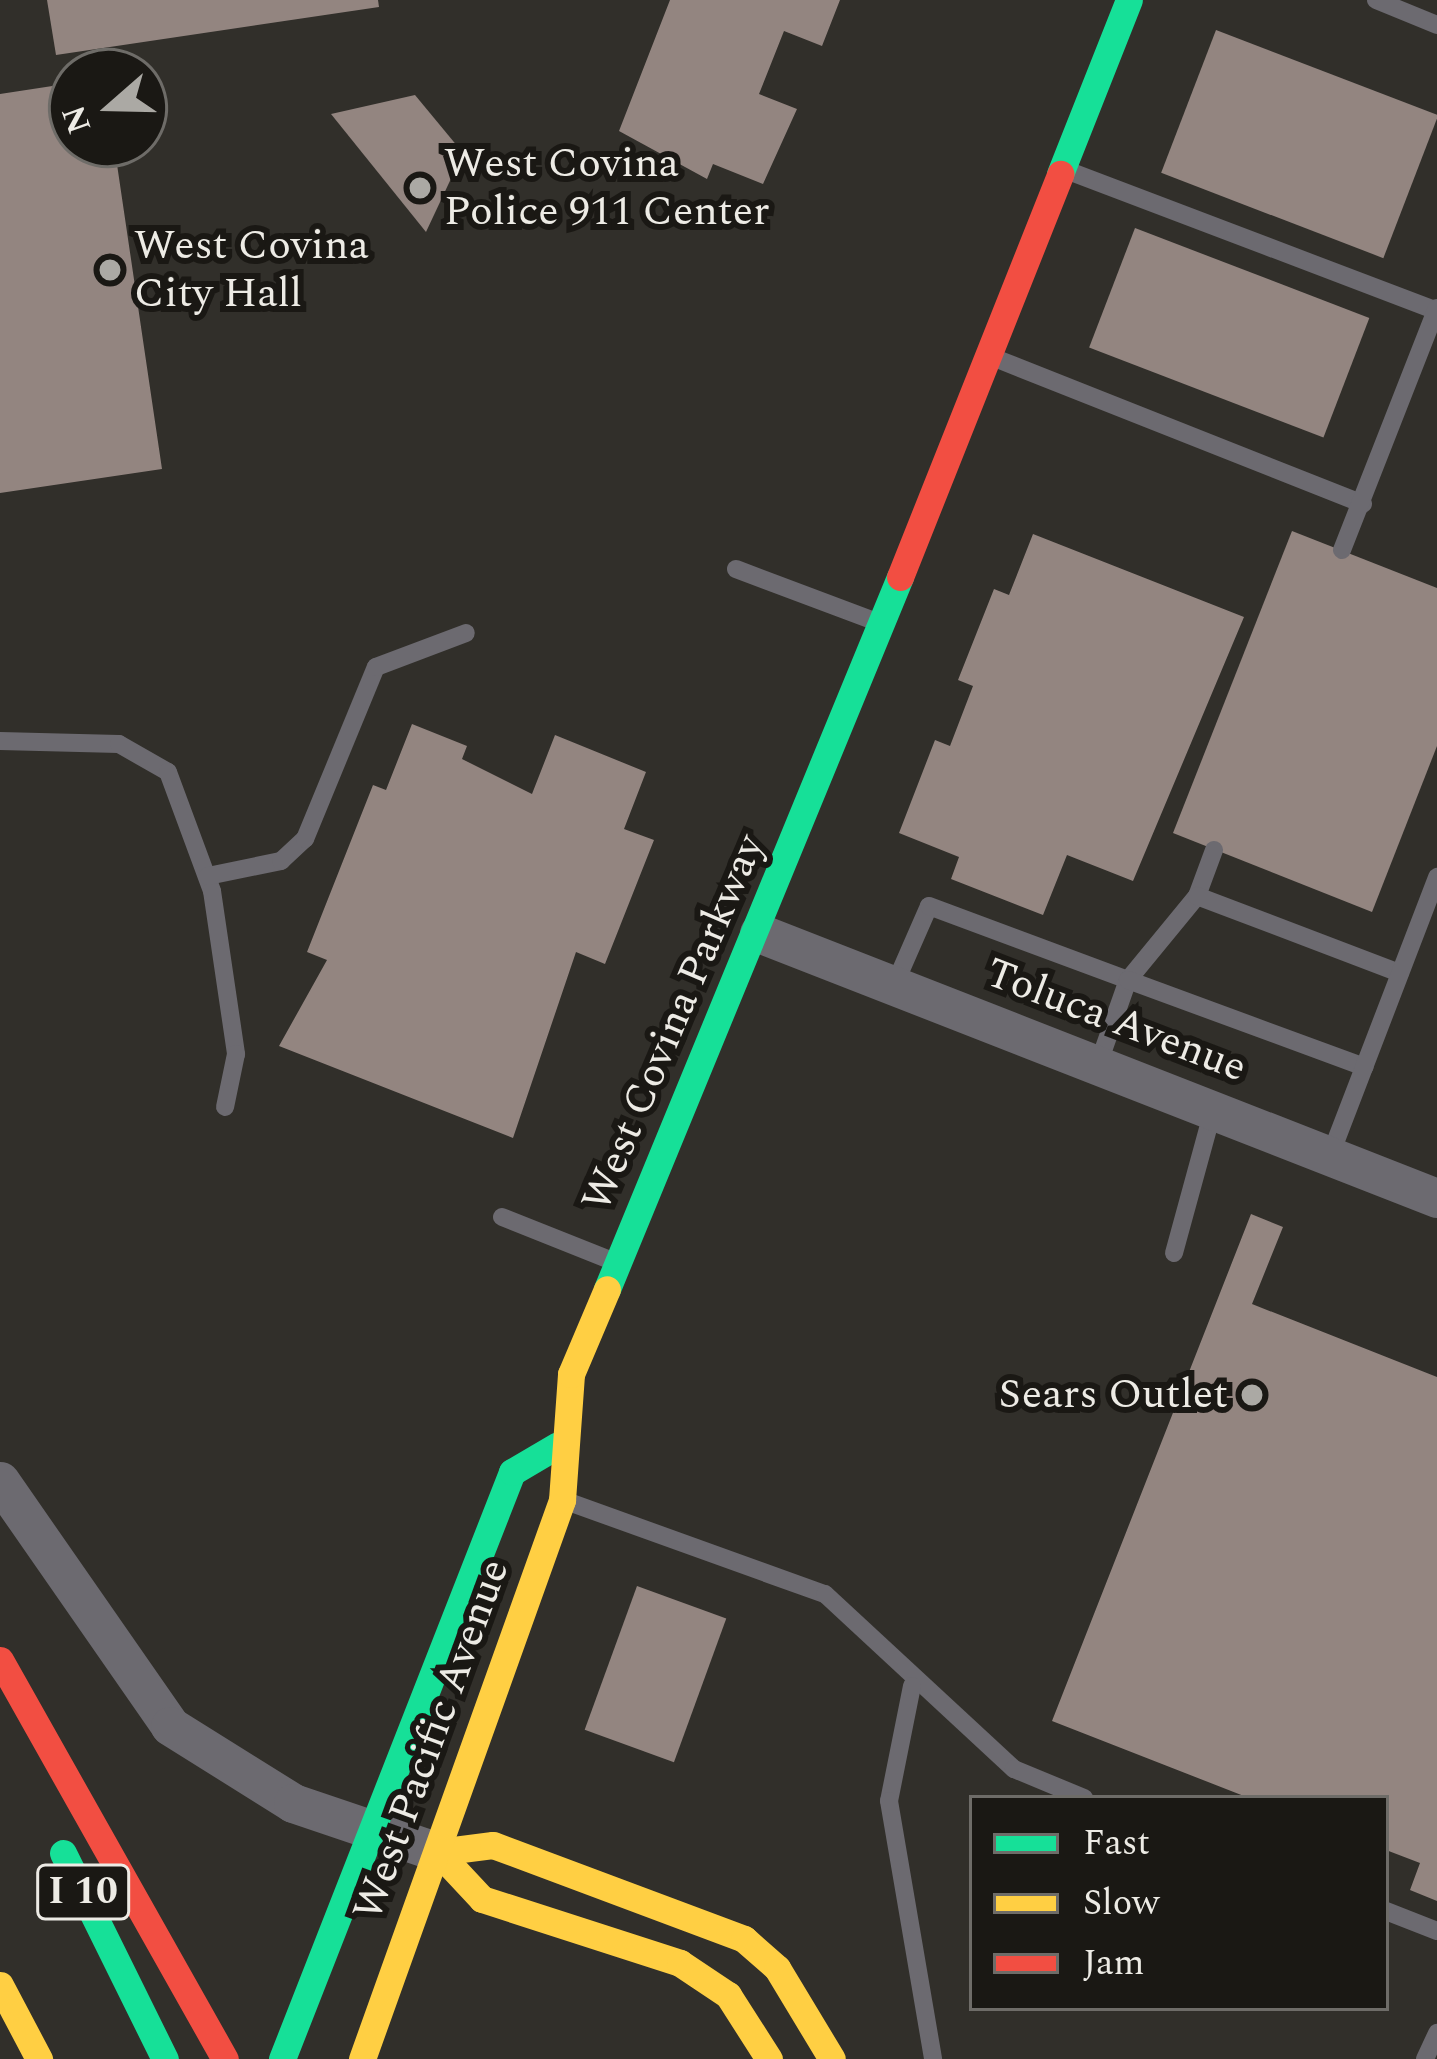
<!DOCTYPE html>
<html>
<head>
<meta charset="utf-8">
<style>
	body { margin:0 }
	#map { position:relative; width:1437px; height:2059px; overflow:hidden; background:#312f2a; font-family:Spectral,serif }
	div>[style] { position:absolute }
	.building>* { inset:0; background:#938580; transform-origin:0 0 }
	.lane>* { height:18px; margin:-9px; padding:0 9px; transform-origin:9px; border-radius:9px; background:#6c6a70 }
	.street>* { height:39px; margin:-19.5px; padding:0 19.5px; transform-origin:19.5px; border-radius:19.5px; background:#6c6a70 }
	.fast>* { height:27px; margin:-13.5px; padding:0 13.5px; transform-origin:13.5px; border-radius:13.5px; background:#16e098 }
	.slow>* { height:27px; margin:-13.5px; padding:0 13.5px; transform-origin:13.5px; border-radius:13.5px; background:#ffcf43 }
	.jam>* { height:27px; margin:-13.5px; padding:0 13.5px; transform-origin:13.5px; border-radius:13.5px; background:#f24e42 }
	.dots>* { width:33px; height:33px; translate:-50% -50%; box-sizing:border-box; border:6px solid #1a1814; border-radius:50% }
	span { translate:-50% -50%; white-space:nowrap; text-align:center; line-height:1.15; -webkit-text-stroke:12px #1a1814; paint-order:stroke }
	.shield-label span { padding:3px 9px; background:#1a1814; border:3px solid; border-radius:9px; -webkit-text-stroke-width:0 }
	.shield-label { font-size:39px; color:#edebe5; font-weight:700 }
	.poi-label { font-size:42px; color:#edebe5 }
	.left { translate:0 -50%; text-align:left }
	.right { translate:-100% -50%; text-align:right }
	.street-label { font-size:42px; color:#edebe5 }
	.legend { position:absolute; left:969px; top:1795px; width:420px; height:216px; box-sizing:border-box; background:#1a1814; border:3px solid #6e6c68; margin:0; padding:15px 21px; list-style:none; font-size:36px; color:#edebe5 }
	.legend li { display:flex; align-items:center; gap:24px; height:60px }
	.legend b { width:60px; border:3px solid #6e6c68 }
	.north { position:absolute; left:48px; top:48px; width:120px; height:120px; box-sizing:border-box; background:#1a1814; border:3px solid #6e6c68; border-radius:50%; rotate:250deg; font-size:33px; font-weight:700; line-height:48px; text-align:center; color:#edebe5 }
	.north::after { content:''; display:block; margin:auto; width:42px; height:54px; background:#aba9a4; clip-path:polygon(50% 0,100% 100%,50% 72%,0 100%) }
</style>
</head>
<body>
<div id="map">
	<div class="building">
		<i style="clip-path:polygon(47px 0,378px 0,379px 7px,56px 55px)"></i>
		<i style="clip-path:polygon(670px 0,840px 0,822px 46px,784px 31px,759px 94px,797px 109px,763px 184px,713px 164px,707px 179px,619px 131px)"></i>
		<i style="left:1216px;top:30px;width:238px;height:153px;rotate:21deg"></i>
		<i style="clip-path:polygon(72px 83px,72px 144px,114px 144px,162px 469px,0 493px,0 94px)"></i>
		<i style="clip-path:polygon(415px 95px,463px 153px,426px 232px,331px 114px)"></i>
		<i style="left:1135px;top:228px;width:251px;height:128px;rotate:21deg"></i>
		<i style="clip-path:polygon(1292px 531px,1437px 588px,1437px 746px,1372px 912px,1173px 833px)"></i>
		<i style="clip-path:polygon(1033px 534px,1244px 617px,1133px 881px,1067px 855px,1043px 915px,951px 879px,959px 857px,899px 833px,935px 740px,950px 746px,973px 686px,958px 680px,994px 589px,1009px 595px)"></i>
		<i style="clip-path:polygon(412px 724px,467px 746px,462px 759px,532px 794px,555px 735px,646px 772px,624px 829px,654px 840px,605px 964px,576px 952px,513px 1138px,279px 1046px,327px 960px,307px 952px,373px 785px,386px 790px)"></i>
		<i style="clip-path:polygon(1251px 1214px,1283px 1227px,1252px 1304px,1437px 1377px,1437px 1901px,1410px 1890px,1420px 1863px,1386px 1850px,1386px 1798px,1249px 1798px,1052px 1721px)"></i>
		<i style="left:637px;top:1586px;width:95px;height:153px;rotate:20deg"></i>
	</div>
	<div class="lane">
		<i style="left:1376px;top:0;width:66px;rotate:22.3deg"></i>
		<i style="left:1066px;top:170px;width:397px;rotate:20.8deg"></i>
		<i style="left:992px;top:357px;width:399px;rotate:21.6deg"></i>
		<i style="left:1342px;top:550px;width:260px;rotate:-68.6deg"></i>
		<i style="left:736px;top:569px;width:151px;rotate:20.6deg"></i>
		<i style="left:0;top:741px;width:119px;rotate:1.4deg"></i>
		<i style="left:119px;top:744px;width:56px;rotate:29.7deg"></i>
		<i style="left:168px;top:772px;width:127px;rotate:69.7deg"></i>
		<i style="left:212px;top:891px;width:165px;rotate:81.6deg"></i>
		<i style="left:236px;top:1054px;width:54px;rotate:101.7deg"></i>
		<i style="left:208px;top:876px;width:75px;rotate:-11.6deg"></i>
		<i style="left:281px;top:861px;width:33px;rotate:-43deg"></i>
		<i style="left:305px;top:839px;width:186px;rotate:-67.6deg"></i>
		<i style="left:376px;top:667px;width:96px;rotate:-20.7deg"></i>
		<i style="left:1197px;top:896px;width:49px;rotate:-69.7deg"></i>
		<i style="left:894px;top:986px;width:87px;rotate:-66.4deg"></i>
		<i style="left:929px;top:906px;width:212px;rotate:20.4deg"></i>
		<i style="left:1128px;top:980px;width:109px;rotate:-50.6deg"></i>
		<i style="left:1197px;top:896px;width:217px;rotate:20.8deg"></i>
		<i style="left:1098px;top:1065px;width:90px;rotate:-70.6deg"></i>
		<i style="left:1128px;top:980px;width:252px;rotate:20.2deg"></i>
		<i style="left:1330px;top:1156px;width:299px;rotate:-69deg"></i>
		<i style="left:502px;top:1217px;width:122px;rotate:21.7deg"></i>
		<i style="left:1174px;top:1253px;width:148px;rotate:-74.7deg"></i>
		<i style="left:566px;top:1501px;width:275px;rotate:19.8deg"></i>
		<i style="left:825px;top:1594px;width:258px;rotate:42.8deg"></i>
		<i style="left:1014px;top:1769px;width:76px;rotate:22.5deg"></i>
		<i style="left:912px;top:1686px;width:117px;rotate:101.3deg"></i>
		<i style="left:889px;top:1801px;width:262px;rotate:80.3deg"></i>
		<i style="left:1386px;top:1911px;width:55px;rotate:21.4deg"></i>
		<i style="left:1425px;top:2059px;width:29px;rotate:-65deg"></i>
	</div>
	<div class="street">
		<i style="left:759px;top:933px;width:728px;rotate:21.35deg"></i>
		<i style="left:0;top:1481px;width:298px;rotate:55.2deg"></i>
		<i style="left:170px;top:1726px;width:145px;rotate:32deg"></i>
		<i style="left:293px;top:1803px;width:153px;rotate:18.7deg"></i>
	</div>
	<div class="fast">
		<i style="left:1060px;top:174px;width:187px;rotate:-68.4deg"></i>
		<i style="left:607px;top:1289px;width:770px;rotate:-67.63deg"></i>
		<i style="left:63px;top:1853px;width:230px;rotate:63.7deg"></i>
		<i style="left:282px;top:2059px;width:630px;rotate:-68.6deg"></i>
		<i style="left:512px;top:1472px;width:53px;rotate:-30.4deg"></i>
	</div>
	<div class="slow">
		<i style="left:438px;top:1852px;width:55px;rotate:-7.3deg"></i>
		<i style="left:493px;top:1845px;width:268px;rotate:20.5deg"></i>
		<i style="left:744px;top:1939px;width:44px;rotate:41.3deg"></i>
		<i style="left:777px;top:1968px;width:106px;rotate:58.9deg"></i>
		<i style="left:438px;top:1852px;width:64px;rotate:46.9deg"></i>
		<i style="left:482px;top:1899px;width:208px;rotate:17.9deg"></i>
		<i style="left:680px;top:1963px;width:58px;rotate:33.7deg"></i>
		<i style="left:728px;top:1995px;width:76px;rotate:57.4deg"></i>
		<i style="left:0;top:1985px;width:84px;rotate:62.2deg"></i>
		<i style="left:362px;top:2059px;width:594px;rotate:-70.31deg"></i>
		<i style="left:562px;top:1500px;width:126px;rotate:-85.9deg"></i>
		<i style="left:571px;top:1374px;width:92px;rotate:-67deg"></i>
	</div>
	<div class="jam">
		<i style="left:900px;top:577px;width:434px;rotate:-68.3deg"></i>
		<i style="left:0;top:1660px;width:458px;rotate:60.6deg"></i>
	</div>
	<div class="dots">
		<i style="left:420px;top:188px;background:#aba9a4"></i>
		<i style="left:110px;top:270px;background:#aba9a4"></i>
		<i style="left:1252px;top:1395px;background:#aba9a4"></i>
	</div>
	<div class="shield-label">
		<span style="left:83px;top:1892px">I 10</span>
	</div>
	<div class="poi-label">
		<span class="left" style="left:444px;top:188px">West Covina<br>Police 911 Center</span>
		<span class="left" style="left:134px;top:270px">West Covina<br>City Hall</span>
		<span class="right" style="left:1228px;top:1395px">Sears Outlet</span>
	</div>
	<div class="street-label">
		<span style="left:1116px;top:1021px;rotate:21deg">Toluca Avenue</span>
		<span style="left:674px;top:1023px;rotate:-67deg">West Covina Parkway</span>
		<span style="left:432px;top:1740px;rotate:-70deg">West Pacific Avenue</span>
	</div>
	<ul class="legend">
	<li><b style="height:15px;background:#16e098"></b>Fast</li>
	<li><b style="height:15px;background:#ffcf43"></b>Slow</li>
	<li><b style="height:15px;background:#f24e42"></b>Jam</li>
	</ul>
	<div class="north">N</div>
</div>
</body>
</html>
